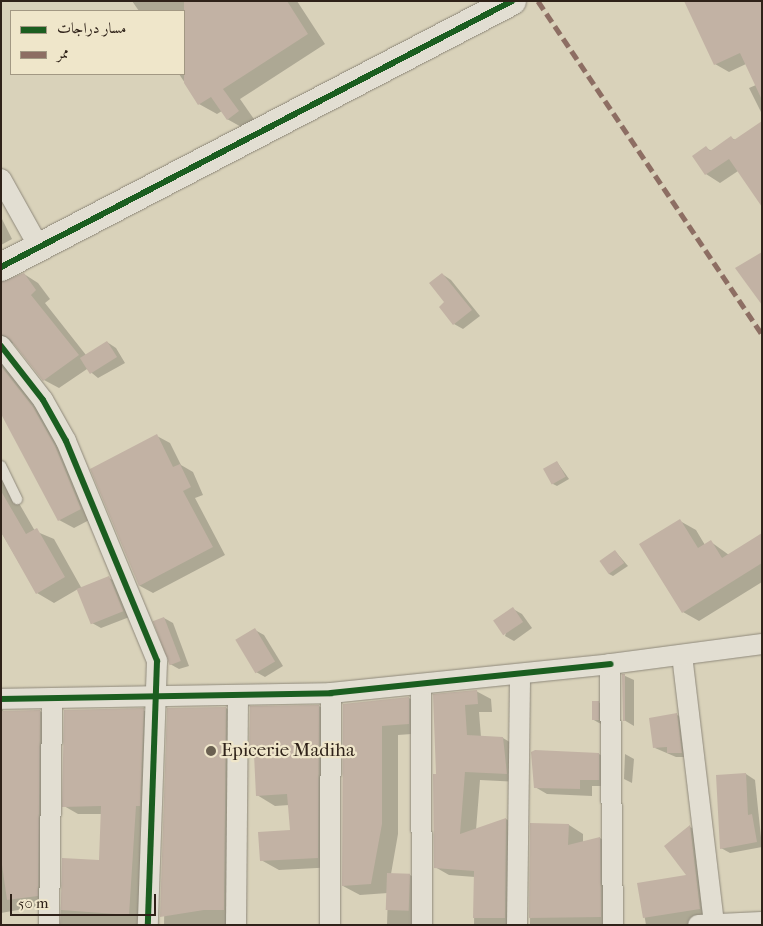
<!DOCTYPE html>
<html>
<head>
<meta charset="utf-8">
<style>
	body { margin:0 }
	#map { position:relative; width:763px; height:926px; overflow:hidden; background:#d9d2ba; font-family:"IM FELL French Canon",Amiri,serif }
	div>[style] { position:absolute }
	.shadow>* { inset:0; background:#0003 }
	.building>* { inset:0; background:#c2b2a4; transform-origin:0 0 }
	.roads { filter:drop-shadow(0 0 1px #8f897b) drop-shadow(0 0 1px #8f897b) }
	.lane>* { height:10px; margin:-5px; padding:0 5px; transform-origin:5px; border-radius:5px; background:#e2ded2 }
	.street>* { height:20px; margin:-10px; padding:0 10px; transform-origin:10px; border-radius:10px; background:#e2ded2 }
	.secondary>* { height:28px; margin:-14px; padding:0 14px; transform-origin:14px; border-radius:14px; background:#e2ded2 }
	.quiet>* { height:5px; margin-top:-2.5px; transform-origin:0; background:repeating-linear-gradient(90deg,#8d6e63 0 10px,transparent 0 15px) }
	.cycleway>* { height:6px; margin:-3px; padding:0 3px; transform-origin:3px; border-radius:3px; background:#1b5e20 }
	.dots>* { width:14px; height:14px; translate:-50% -50%; box-sizing:border-box; border:2px solid #efe6ca; border-radius:50% }
	span { translate:-50% -50%; white-space:nowrap; text-align:center; line-height:1.15; -webkit-text-stroke:4.5px #efe6ca; paint-order:stroke }
	.poi-label { font-size:19px; color:#2f2219 }
	.left { translate:0 -50%; text-align:left }
	.frame { position:absolute; inset:0; border:2px solid #2f2219; pointer-events:none }
	.legend { position:absolute; left:10px; top:10px; width:175px; height:65px; box-sizing:border-box; background:#efe6ca; border:1px solid #a29883; margin:0; padding:6px 9px; list-style:none; font-size:15px; color:#2f2219 }
	.legend li { display:flex; align-items:center; gap:10px; height:25px }
	.legend b { width:25px; border:1px solid #a29883 }
	.scale { position:absolute; left:10px; top:894px; width:146px; height:22px; box-sizing:border-box; border:2px solid #2f2219; border-top:0; padding-left:6px; font-size:15px; line-height:18px; white-space:nowrap; color:#2f2219; -webkit-text-stroke:4px #efe6ca; paint-order:stroke }
</style>
</head>
<body>
<div id="map">
	<div class="shadow">
		<i style="clip-path:polygon(132px 1px,297px 1px,325px 44px,240px 99px,256px 122px,245px 129px,227px 119px,222px 111px,217px 114px,199px 104px,179px 74px,184px 74px,184px 11px,139px 11px)"></i>
		<i style="clip-path:polygon(762px 1px,762px 114px,749px 88px,756px 85px,746px 64px,729px 72px,715px 64px)"></i>
		<i style="clip-path:polygon(731px 138px,736px 140px,738px 171px,720px 183px,706px 174px,706px 148px,712px 151px)"></i>
		<i style="clip-path:polygon(1px 217px,12px 239px,1px 245px)"></i>
		<i style="clip-path:polygon(24px 274px,38px 283px,50px 299px,45px 303px,86px 355px,107px 342px,116px 348px,125px 363px,98px 378px,87px 369px,59px 388px,44px 380px,13px 343px,4px 350px,48px 416px,95px 517px,74px 528px,59px 520px,1px 411px,1px 282px)"></i>
		<i style="clip-path:polygon(442px 274px,451px 280px,480px 316px,463px 329px,454px 324px,446px 303px)"></i>
		<i style="clip-path:polygon(157px 436px,170px 443px,181px 465px,193px 472px,203px 495px,195px 498px,225px 555px,153px 593px,140px 586px,92px 470px)"></i>
		<i style="clip-path:polygon(557px 462px,569px 479px,557px 486px,553px 484px)"></i>
		<i style="clip-path:polygon(1px 472px,35px 531px,54px 539px,82px 589px,109px 578px,118px 583px,132px 616px,101px 628px,92px 623px,78px 589px,54px 603px,37px 593px,1px 532px)"></i>
		<i style="clip-path:polygon(680px 521px,696px 530px,705px 545px,711px 542px,729px 555px,762px 535px,762px 582px,699px 621px,683px 612px)"></i>
		<i style="clip-path:polygon(615px 551px,628px 566px,613px 576px,609px 574px)"></i>
		<i style="clip-path:polygon(513px 609px,522px 614px,532px 628px,514px 641px,505px 636px)"></i>
		<i style="clip-path:polygon(164px 618px,173px 623px,189px 666px,179px 669px,170px 664px)"></i>
		<i style="clip-path:polygon(255px 630px,264px 635px,283px 666px,265px 677px,256px 672px)"></i>
		<i style="clip-path:polygon(623px 675px,634px 680px,634px 726px,624px 720px)"></i>
		<i style="clip-path:polygon(476px 691px,491px 699px,492px 712px,479px 712px,481px 737px,503px 738px,518px 747px,521px 782px,480px 780px,476px 830px,506px 819px,521px 827px,519px 925px,474px 925px,475px 877px,449px 875px,435px 867px,438px 776px,434px 695px)"></i>
		<i style="clip-path:polygon(409px 698px,425px 708px,425px 733px,398px 735px,398px 834px,391px 874px,410px 875px,424px 883px,424px 925px,387px 925px,388px 893px,360px 895px,343px 886px,344px 705px)"></i>
		<i style="clip-path:polygon(598px 702px,607px 707px,601px 724px,592px 719px)"></i>
		<i style="clip-path:polygon(319px 706px,337px 717px,336px 867px,279px 870px,261px 860px,291px 831px,289px 805px,275px 806px,257px 795px,255px 757px,251px 754px)"></i>
		<i style="clip-path:polygon(1px 708px,4px 712px,40px 711px,54px 720px,52px 904px,1px 913px)"></i>
		<i style="clip-path:polygon(226px 708px,240px 716px,239px 925px,164px 925px,169px 709px)"></i>
		<i style="clip-path:polygon(143px 710px,158px 718px,143px 925px,60px 925px,63px 859px,100px 862px,102px 814px,78px 814px,64px 806px)"></i>
		<i style="clip-path:polygon(677px 715px,685px 719px,689px 757px,676px 757px,655px 748px)"></i>
		<i style="clip-path:polygon(532px 753px,599px 754px,611px 761px,611px 786px,592px 786px,592px 796px,547px 794px,535px 787px)"></i>
		<i style="clip-path:polygon(625px 754px,634px 759px,632px 783px,624px 779px)"></i>
		<i style="clip-path:polygon(746px 774px,755px 780px,762px 847px,730px 853px,721px 848px)"></i>
		<i style="clip-path:polygon(531px 824px,569px 825px,583px 834px,583px 843px,600px 838px,614px 847px,615px 925px,530px 925px)"></i>
		<i style="clip-path:polygon(690px 827px,703px 834px,712px 916px,692px 925px,646px 925px,639px 884px,688px 876px,665px 846px)"></i>
	</div>
	<div class="building">
		<i style="clip-path:polygon(184px 1px,287px 1px,308px 34px,223px 89px,239px 111px,227px 120px,211px 97px,198px 105px,184px 83px)"></i>
		<i style="clip-path:polygon(684px 1px,762px 1px,762px 100px,740px 53px,714px 65px)"></i>
		<i style="clip-path:polygon(762px 121px,762px 207px,729px 159px,705px 175px,692px 156px,706px 146px,710px 151px,731px 136px,734px 140px)"></i>
		<i style="clip-path:polygon(762px 252px,762px 305px,735px 268px)"></i>
		<i style="clip-path:polygon(24px 273px,36px 290px,31px 295px,79px 355px,43px 381px,10px 339px,1px 334px,1px 282px)"></i>
		<i style="clip-path:polygon(442px 273px,472px 310px,453px 325px,439px 307px,444px 302px,429px 283px)"></i>
		<i style="left:107px;top:341px;width:19px;height:32px;rotate:58deg"></i>
		<i style="clip-path:polygon(1px 366px,33px 407px,55px 446px,81px 509px,58px 521px,1px 414px)"></i>
		<i style="clip-path:polygon(157px 434px,173px 467px,180px 464px,191px 487px,183px 491px,213px 547px,139px 586px,90px 469px)"></i>
		<i style="left:557px;top:461px;width:18px;height:16px;rotate:61deg"></i>
		<i style="clip-path:polygon(1px 491px,26px 534px,37px 528px,65px 577px,36px 594px,1px 532px)"></i>
		<i style="clip-path:polygon(680px 519px,698px 548px,711px 540px,722px 558px,762px 533px,762px 563px,682px 613px,639px 544px)"></i>
		<i style="left:615px;top:550px;width:16px;height:19px;rotate:55deg"></i>
		<i style="left:109px;top:576px;width:38px;height:35px;rotate:68deg"></i>
		<i style="left:513px;top:607px;width:18px;height:24px;rotate:56deg"></i>
		<i style="left:164px;top:617px;width:47px;height:12px;rotate:69deg"></i>
		<i style="left:255px;top:628px;width:39px;height:23px;rotate:59deg"></i>
		<i style="clip-path:polygon(622px 674px,625px 674px,625px 721px,623px 721px)"></i>
		<i style="clip-path:polygon(477px 690px,478px 704px,465px 705px,467px 735px,503px 737px,507px 774px,465px 772px,460px 834px,506px 818px,505px 918px,473px 918px,474px 871px,434px 868px,433px 774px,436px 774px,433px 694px)"></i>
		<i style="clip-path:polygon(409px 697px,409px 724px,382px 726px,382px 824px,371px 884px,342px 886px,343px 704px)"></i>
		<i style="left:592px;top:701px;width:7px;height:19px"></i>
		<i style="clip-path:polygon(319px 705px,318px 858px,260px 861px,258px 832px,290px 830px,287px 794px,256px 796px,254px 754px,249px 755px,250px 706px)"></i>
		<i style="clip-path:polygon(226px 707px,224px 910px,204px 910px,160px 917px,167px 708px)"></i>
		<i style="clip-path:polygon(144px 708px,140px 806px,136px 806px,129px 915px,61px 910px,62px 858px,99px 860px,101px 806px,62px 807px,64px 710px)"></i>
		<i style="clip-path:polygon(40px 710px,38px 896px,7px 900px,1px 858px,1px 711px)"></i>
		<i style="clip-path:polygon(677px 713px,682px 753px,667px 753px,667px 747px,653px 748px,649px 718px)"></i>
		<i style="clip-path:polygon(535px 750px,599px 753px,599px 780px,580px 780px,580px 789px,534px 788px,531px 752px)"></i>
		<i style="clip-path:polygon(746px 773px,748px 815px,752px 814px,757px 842px,720px 849px,716px 775px)"></i>
		<i style="clip-path:polygon(530px 823px,569px 824px,568px 845px,600px 837px,601px 917px,529px 918px)"></i>
		<i style="clip-path:polygon(690px 825px,700px 909px,643px 918px,637px 883px,686px 875px,664px 846px)"></i>
		<i style="left:387px;top:873px;width:23px;height:37px;rotate:2deg"></i>
	</div>
	<div class="roads">
		<div class="lane">
			<i style="left:1px;top:466px;width:37px;rotate:64deg"></i>
		</div>
		<div class="street">
			<i style="left:1px;top:179px;width:78px;rotate:60.8deg"></i>
			<i style="left:1px;top:346px;width:68px;rotate:52.1deg"></i>
			<i style="left:43px;top:400px;width:47px;rotate:60.7deg"></i>
			<i style="left:66px;top:441px;width:238px;rotate:67.5deg"></i>
			<i style="left:157px;top:661px;width:264px;rotate:92deg"></i>
			<i style="left:682px;top:655px;width:272px;rotate:83.2deg"></i>
			<i style="left:421px;top:684px;width:241px;rotate:89.8deg"></i>
			<i style="left:1px;top:699px;width:330px;rotate:-1deg"></i>
			<i style="left:331px;top:693px;width:281px;rotate:-5.9deg"></i>
			<i style="left:49px;top:925px;width:227px;rotate:-89.2deg"></i>
			<i style="left:236px;top:925px;width:230px;rotate:-89.5deg"></i>
			<i style="left:330px;top:925px;width:232px;rotate:-89.8deg"></i>
			<i style="left:517px;top:925px;width:251px;rotate:-89.3deg"></i>
			<i style="left:613px;top:925px;width:261px;rotate:-90.7deg"></i>
			<i style="left:610px;top:664px;width:153px;rotate:-7.5deg"></i>
			<i style="left:698px;top:925px;width:64px;rotate:-2.7deg"></i>
		</div>
		<div class="secondary">
			<i style="left:1px;top:267px;width:576px;rotate:-27.5deg"></i>
		</div>
	</div>
	<div class="quiet">
		<i style="left:538px;top:1px;width:401px;rotate:56.1deg"></i>
	</div>
	<div class="cycleway">
		<i style="left:1px;top:267px;width:576px;rotate:-27.5deg"></i>
		<i style="left:1px;top:346px;width:68px;rotate:52.1deg"></i>
		<i style="left:43px;top:400px;width:47px;rotate:60.7deg"></i>
		<i style="left:66px;top:441px;width:238px;rotate:67.5deg"></i>
		<i style="left:157px;top:661px;width:264px;rotate:92deg"></i>
		<i style="left:1px;top:699px;width:330px;rotate:-1deg"></i>
		<i style="left:331px;top:693px;width:281px;rotate:-5.9deg"></i>
	</div>
	<div class="dots">
		<i style="left:211px;top:751px;background:#6a6051"></i>
	</div>
	<div class="poi-label">
		<span class="left" style="left:221px;top:751px">Epicerie Madiha</span>
	</div>
	<div class="frame"></div>
	<ul class="legend">
	<li><b style="height:6px;background:#1b5e20"></b>مسار دراجات</li>
	<li><b style="height:6px;background:#8d6e63"></b>ممر</li>
	</ul>
	<div class="scale">50 m</div>
</div>
</body>
</html>
